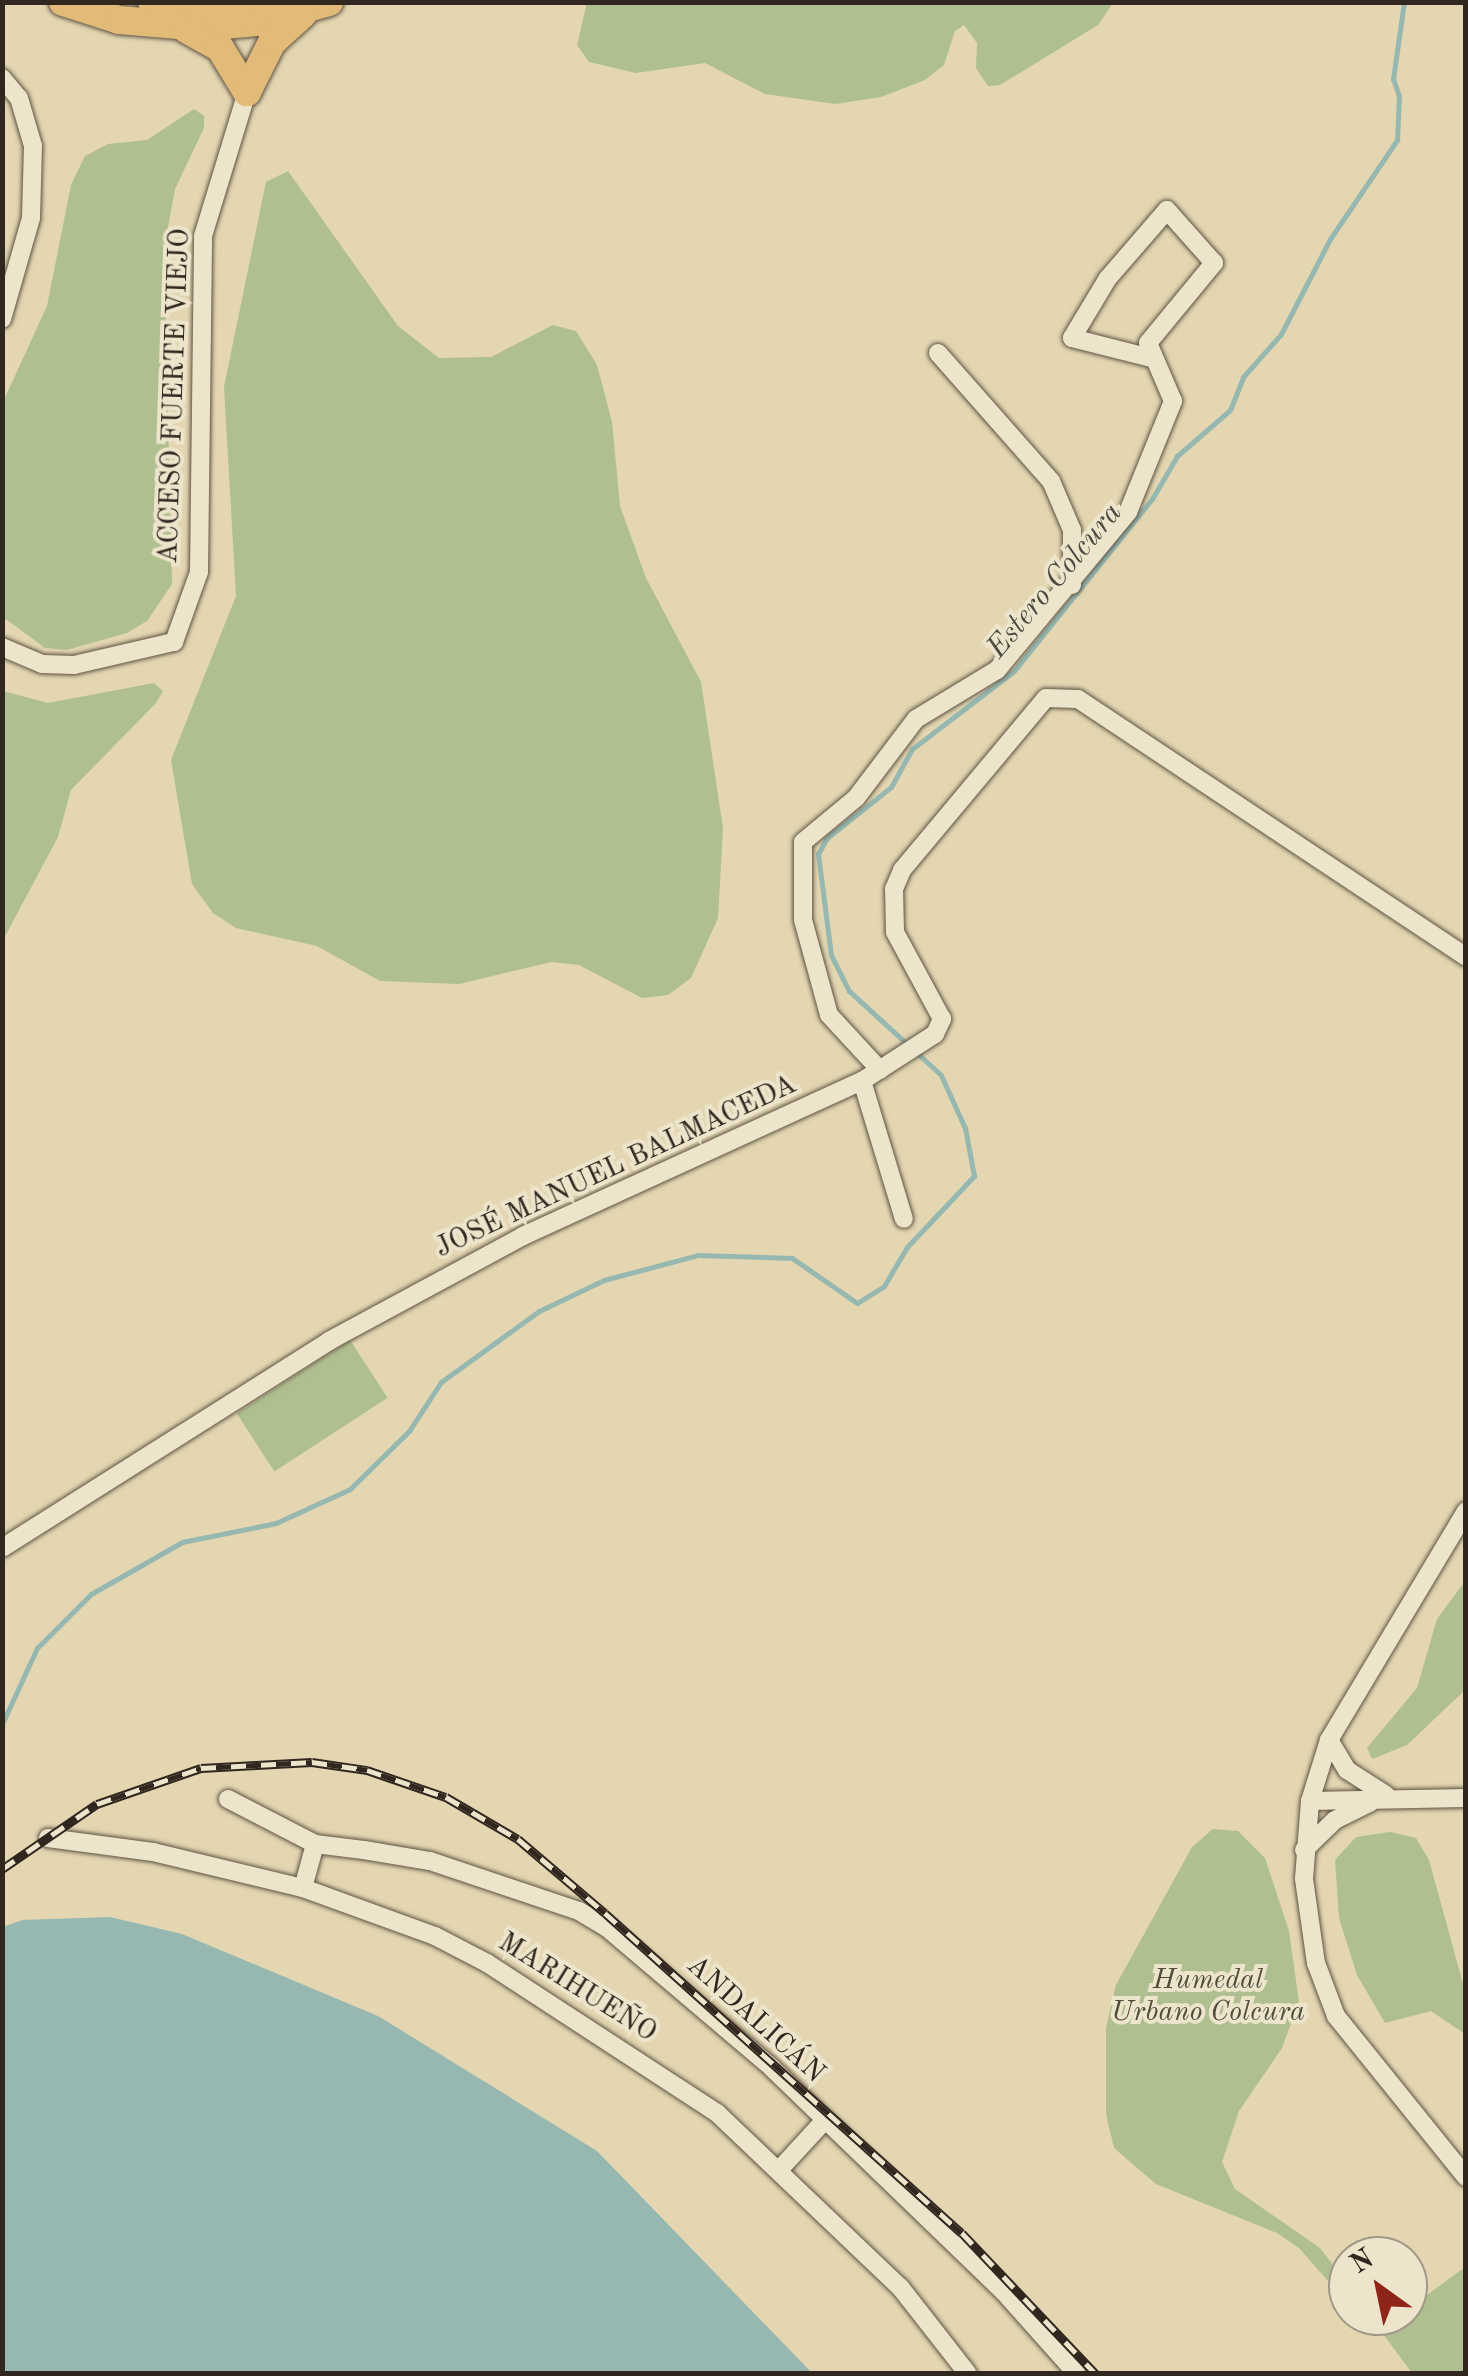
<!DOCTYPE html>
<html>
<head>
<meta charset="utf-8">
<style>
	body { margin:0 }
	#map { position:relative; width:1468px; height:2376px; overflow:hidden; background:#e3d6b1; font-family:"Old Standard TT",serif }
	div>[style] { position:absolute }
	.green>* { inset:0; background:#afbf8f; transform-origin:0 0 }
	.water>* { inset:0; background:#96b8b0 }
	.stream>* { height:5px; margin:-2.5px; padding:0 2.5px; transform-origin:2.5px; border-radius:2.5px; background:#96b8b0 }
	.roads { filter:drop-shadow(0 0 2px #5e5344) drop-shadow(0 0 2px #5e5344) }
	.minor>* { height:18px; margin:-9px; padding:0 9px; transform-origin:9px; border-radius:9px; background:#ede4cc }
	.highway>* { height:28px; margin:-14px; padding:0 14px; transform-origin:14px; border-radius:14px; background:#e2bb78 }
	.rail>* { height:9px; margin-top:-4.5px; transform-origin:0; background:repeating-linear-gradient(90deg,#ede4cc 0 15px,#32271f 0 30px); box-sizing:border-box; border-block:2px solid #32271f }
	span { translate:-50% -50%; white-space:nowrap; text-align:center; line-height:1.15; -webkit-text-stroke:8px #ede4cc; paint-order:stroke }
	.street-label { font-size:28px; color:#32271f }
	.park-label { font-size:28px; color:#514d3b; font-style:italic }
	.water-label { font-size:30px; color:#4b4b43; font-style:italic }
	.frame { position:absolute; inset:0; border:5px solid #32271f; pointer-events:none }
	.north { position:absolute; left:1328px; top:2236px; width:100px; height:100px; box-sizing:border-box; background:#ede4cc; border:2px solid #a29887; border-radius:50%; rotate:327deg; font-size:28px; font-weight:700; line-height:40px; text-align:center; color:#32271f }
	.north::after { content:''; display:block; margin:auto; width:35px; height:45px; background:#8f2418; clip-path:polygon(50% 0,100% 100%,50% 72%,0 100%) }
</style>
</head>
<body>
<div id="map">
	<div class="green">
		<i style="clip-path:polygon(587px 2px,1113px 2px,1113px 3px,1098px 25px,1000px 85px,988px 86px,976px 68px,977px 43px,964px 25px,955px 31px,944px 65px,925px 80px,881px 97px,835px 104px,765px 94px,705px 63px,636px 73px,589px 62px,577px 45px)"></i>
		<i style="clip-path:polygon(194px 109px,204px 116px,204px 128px,175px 189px,164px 248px,172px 584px,147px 621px,127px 633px,67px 650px,45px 648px,3px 617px,3px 402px,47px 306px,71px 185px,85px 156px,108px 144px,147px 140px)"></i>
		<i style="clip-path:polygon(288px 171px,398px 326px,439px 358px,491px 357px,553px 325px,576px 331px,597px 365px,612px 422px,620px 506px,646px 578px,701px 682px,723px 828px,718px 918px,691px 978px,668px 995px,642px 998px,579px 965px,551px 962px,459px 984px,380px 981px,317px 946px,236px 928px,213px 913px,192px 884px,171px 760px,236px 596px,224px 387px,266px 182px)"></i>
		<i style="clip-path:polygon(154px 683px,163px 691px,156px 703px,71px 790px,58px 837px,3px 940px,3px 691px,48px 703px)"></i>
		<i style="left:350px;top:1340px;width:69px;height:135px;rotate:57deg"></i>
		<i style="clip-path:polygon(1465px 1581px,1465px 1690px,1407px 1745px,1372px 1759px,1367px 1748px,1417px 1688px,1437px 1619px)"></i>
		<i style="clip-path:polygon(1213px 1829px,1238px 1831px,1265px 1858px,1289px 1931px,1299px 2002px,1282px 2048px,1239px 2111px,1222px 2162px,1235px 2189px,1320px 2248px,1348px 2284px,1348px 2304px,1299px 2248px,1277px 2233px,1156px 2184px,1114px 2148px,1106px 2114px,1106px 2028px,1116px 1985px,1192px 1847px)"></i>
		<i style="clip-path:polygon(1390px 1832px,1416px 1838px,1429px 1860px,1465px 1991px,1465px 2034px,1431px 2011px,1385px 2023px,1357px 1975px,1339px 1918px,1335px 1860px,1356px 1837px)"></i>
		<i style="clip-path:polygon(1465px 2267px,1465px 2373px,1412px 2373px,1380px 2330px)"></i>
	</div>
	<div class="water">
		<i style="clip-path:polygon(110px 1917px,182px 1934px,378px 2016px,597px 2151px,812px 2373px,3px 2373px,3px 1927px,22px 1920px)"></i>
	</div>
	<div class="stream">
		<i style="left:2px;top:1724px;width:84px;rotate:-65.3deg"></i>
		<i style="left:37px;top:1648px;width:76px;rotate:-45deg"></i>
		<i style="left:91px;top:1594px;width:105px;rotate:-29.7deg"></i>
		<i style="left:182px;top:1542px;width:96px;rotate:-11.4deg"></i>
		<i style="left:276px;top:1523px;width:81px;rotate:-24.7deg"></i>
		<i style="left:350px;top:1489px;width:83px;rotate:-44.5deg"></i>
		<i style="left:409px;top:1431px;width:59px;rotate:-56.9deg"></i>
		<i style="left:441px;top:1382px;width:121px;rotate:-35.9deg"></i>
		<i style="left:539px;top:1311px;width:72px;rotate:-25.5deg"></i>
		<i style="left:604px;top:1280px;width:97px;rotate:-14.9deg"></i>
		<i style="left:698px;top:1255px;width:94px;rotate:1.8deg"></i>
		<i style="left:792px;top:1258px;width:79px;rotate:34.7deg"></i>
		<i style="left:857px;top:1303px;width:32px;rotate:-32deg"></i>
		<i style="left:884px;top:1286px;width:45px;rotate:-59.5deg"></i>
		<i style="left:907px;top:1247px;width:98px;rotate:-46.7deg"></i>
		<i style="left:974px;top:1176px;width:49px;rotate:-100.6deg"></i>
		<i style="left:965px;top:1128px;width:58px;rotate:-114.4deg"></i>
		<i style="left:941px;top:1075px;width:125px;rotate:-137.6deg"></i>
		<i style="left:849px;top:991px;width:40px;rotate:-116.6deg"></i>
		<i style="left:831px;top:955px;width:102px;rotate:-97.3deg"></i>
		<i style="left:818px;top:854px;width:18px;rotate:-61deg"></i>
		<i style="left:827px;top:838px;width:82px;rotate:-38.6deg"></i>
		<i style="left:891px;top:787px;width:43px;rotate:-61.1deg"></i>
		<i style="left:912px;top:749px;width:128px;rotate:-37.4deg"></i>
		<i style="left:1014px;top:671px;width:221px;rotate:-51.3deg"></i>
		<i style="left:1152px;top:499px;width:50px;rotate:-59.8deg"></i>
		<i style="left:1177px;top:456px;width:70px;rotate:-41deg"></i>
		<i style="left:1230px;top:410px;width:35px;rotate:-68deg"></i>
		<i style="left:1243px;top:377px;width:57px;rotate:-48.5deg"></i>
		<i style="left:1281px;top:334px;width:107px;rotate:-62.7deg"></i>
		<i style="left:1330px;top:239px;width:120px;rotate:-55.9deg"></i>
		<i style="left:1397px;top:140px;width:44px;rotate:-87.4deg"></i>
		<i style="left:1399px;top:96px;width:18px;rotate:-109deg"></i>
		<i style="left:1393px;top:79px;width:78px;rotate:-81.9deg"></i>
	</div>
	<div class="roads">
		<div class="minor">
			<i style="left:2px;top:78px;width:26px;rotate:50deg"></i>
			<i style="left:19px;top:98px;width:50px;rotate:73.7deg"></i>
			<i style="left:33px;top:146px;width:72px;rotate:91.6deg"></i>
			<i style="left:31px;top:218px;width:105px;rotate:106deg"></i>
			<i style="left:938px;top:353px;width:171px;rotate:48.6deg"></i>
			<i style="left:1051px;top:481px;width:53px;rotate:66.8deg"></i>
			<i style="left:1072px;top:530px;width:55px;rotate:90deg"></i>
			<i style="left:2px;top:647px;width:43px;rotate:23deg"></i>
			<i style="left:42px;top:664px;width:32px;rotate:2deg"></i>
			<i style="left:74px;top:665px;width:103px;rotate:-13deg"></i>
			<i style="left:174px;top:642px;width:74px;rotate:-70.3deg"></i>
			<i style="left:199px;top:572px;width:336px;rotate:-89.3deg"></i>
			<i style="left:203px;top:236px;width:151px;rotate:-73deg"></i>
			<i style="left:880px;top:1070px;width:75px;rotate:-132.8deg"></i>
			<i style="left:829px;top:1015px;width:98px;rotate:-105.3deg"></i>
			<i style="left:803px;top:920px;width:78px;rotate:-90deg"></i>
			<i style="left:803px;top:842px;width:69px;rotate:-39.7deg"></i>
			<i style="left:856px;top:798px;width:99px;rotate:-52.8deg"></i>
			<i style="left:916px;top:719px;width:95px;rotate:-31.2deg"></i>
			<i style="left:997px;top:670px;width:205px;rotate:-50.3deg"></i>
			<i style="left:1128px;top:512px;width:120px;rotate:-67.9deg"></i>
			<i style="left:1173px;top:401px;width:63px;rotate:-113.3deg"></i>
			<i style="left:1148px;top:343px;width:104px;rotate:-50.5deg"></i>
			<i style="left:1214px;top:263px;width:71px;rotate:-131.6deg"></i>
			<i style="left:1167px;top:210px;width:90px;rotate:130.9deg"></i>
			<i style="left:1108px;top:278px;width:70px;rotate:121deg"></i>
			<i style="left:1072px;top:338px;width:81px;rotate:14.2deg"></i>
			<i style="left:862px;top:1081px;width:144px;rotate:73.1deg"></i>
			<i style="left:1466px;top:1511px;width:267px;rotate:120.9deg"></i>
			<i style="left:1329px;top:1740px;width:64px;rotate:107.3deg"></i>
			<i style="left:1310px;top:1801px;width:78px;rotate:94.4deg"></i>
			<i style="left:1304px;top:1879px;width:85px;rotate:81.9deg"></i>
			<i style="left:1316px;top:1963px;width:57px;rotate:69.3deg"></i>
			<i style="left:1336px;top:2016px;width:207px;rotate:51.1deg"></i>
			<i style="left:2px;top:1548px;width:387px;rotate:-32.3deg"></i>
			<i style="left:329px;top:1341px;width:221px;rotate:-28.4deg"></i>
			<i style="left:523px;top:1236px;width:373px;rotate:-24.6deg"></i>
			<i style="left:862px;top:1081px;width:87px;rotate:-32.8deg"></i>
			<i style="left:935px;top:1034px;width:17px;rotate:-65deg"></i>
			<i style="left:942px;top:1019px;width:99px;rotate:-118.4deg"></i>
			<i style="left:895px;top:932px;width:43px;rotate:-91.3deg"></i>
			<i style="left:894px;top:889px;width:21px;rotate:-67deg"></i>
			<i style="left:902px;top:870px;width:224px;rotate:-50.1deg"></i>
			<i style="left:1046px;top:698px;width:32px;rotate:2deg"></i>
			<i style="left:1078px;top:699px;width:466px;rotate:33.6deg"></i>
			<i style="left:1329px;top:1740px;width:35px;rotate:59deg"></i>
			<i style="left:1347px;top:1770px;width:46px;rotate:32.7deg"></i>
			<i style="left:228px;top:1799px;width:98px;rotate:27.3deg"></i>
			<i style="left:1310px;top:1801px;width:156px;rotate:-1.1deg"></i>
			<i style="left:48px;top:1838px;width:106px;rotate:7.6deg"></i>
			<i style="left:153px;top:1852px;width:154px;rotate:13.5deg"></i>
			<i style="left:303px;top:1888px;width:140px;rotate:20deg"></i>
			<i style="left:435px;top:1936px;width:59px;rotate:27.4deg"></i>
			<i style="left:487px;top:1963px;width:275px;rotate:33.1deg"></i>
			<i style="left:717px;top:2113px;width:253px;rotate:43.6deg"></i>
			<i style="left:900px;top:2287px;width:110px;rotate:52deg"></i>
			<i style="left:1304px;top:1850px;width:43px;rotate:-44.1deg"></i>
			<i style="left:1335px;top:1820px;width:40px;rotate:-26.6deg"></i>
			<i style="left:303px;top:1888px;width:46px;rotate:-74.7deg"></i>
			<i style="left:315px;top:1844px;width:49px;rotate:7deg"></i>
			<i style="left:364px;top:1850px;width:67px;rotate:9.5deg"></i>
			<i style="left:430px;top:1861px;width:157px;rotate:18.6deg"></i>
			<i style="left:579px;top:1911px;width:31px;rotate:31deg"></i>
			<i style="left:606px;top:1927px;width:218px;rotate:40.3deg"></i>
			<i style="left:772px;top:2068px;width:321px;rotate:44deg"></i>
			<i style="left:1003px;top:2291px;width:111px;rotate:48.3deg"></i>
			<i style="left:780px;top:2169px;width:65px;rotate:-47.5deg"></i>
		</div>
		<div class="highway">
			<i style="left:63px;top:2px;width:59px;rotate:17.8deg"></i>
			<i style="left:119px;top:20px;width:83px;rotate:4.8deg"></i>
			<i style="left:202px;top:27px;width:55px;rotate:-5.2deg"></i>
			<i style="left:257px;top:22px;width:75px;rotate:-15.5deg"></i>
			<i style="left:152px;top:2px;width:102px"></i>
			<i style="left:186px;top:29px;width:39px;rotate:29deg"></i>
			<i style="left:220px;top:48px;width:52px;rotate:58.5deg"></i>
			<i style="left:247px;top:92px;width:56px;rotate:-63.4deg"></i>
			<i style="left:272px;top:42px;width:42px;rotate:-42.1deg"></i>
		</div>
	</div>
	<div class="rail">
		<i style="left:2px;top:1869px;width:115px;rotate:-34.4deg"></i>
		<i style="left:97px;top:1804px;width:110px;rotate:-19.1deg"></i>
		<i style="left:201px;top:1768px;width:111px;rotate:-3.1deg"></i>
		<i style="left:312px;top:1762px;width:56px;rotate:8.3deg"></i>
		<i style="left:367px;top:1770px;width:83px;rotate:18.9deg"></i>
		<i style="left:446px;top:1797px;width:83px;rotate:30.3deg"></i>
		<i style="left:518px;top:1839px;width:114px;rotate:40.4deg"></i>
		<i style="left:605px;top:1913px;width:479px;rotate:41.9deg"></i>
		<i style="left:962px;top:2233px;width:195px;rotate:46.5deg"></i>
	</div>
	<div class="street-label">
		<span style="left:175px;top:396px;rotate:-88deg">ACCESO FUERTE VIEJO</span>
		<span style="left:616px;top:1167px;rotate:-25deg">JOSÉ MANUEL BALMACEDA</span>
		<span style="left:577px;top:1988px;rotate:32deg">MARIHUEÑO</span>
		<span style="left:755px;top:2020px;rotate:42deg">ANDALICÁN</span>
	</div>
	<div class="park-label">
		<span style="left:1208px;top:1997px">Humedal<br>Urbano Colcura</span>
	</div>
	<div class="water-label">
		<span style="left:1055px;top:581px;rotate:-50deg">Estero Colcura</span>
	</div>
	<div class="frame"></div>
	<div class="north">N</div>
</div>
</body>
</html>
